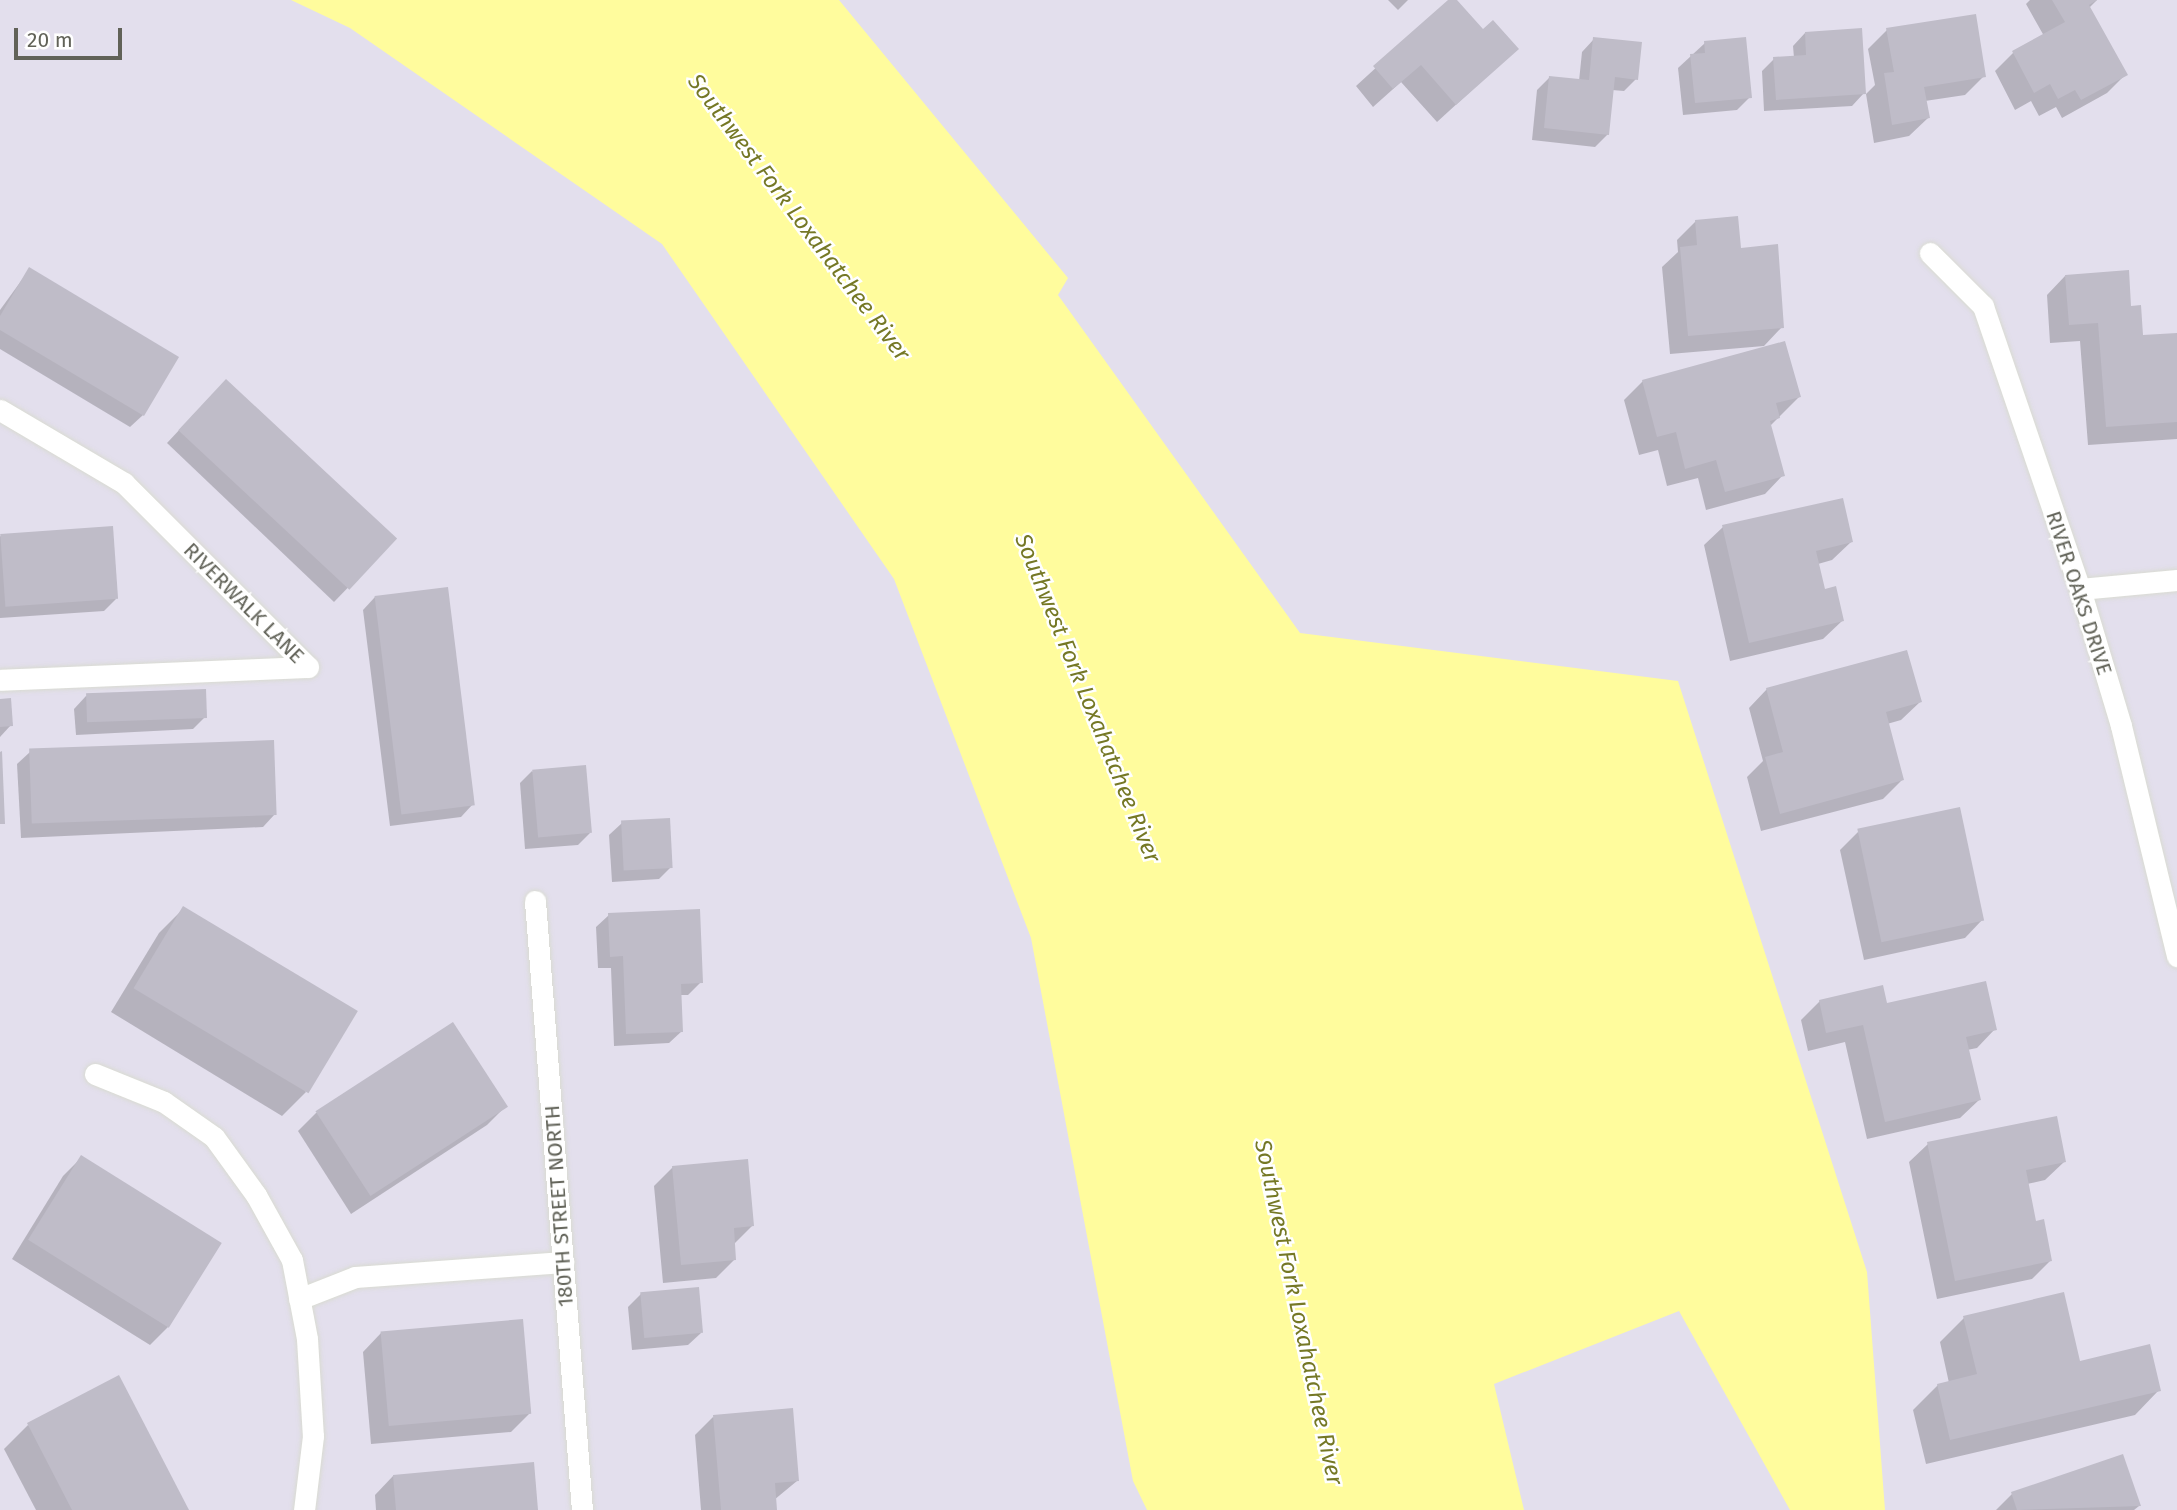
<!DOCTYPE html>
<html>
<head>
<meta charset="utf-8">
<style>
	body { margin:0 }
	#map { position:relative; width:2177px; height:1510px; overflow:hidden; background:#e3dfed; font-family:"Fira Sans",sans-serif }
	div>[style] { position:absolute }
	.water>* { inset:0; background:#fffc9d }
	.shadow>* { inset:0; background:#0003 }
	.building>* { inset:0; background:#bfbcc8; transform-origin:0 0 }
	.roads { filter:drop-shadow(0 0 2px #d9dbd2) drop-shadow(0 0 2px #d9dbd2) }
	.minor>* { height:21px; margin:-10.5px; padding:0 10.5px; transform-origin:10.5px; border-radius:10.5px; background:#fff }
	span { translate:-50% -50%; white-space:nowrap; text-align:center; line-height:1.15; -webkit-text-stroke:5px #fff; paint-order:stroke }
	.street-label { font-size:21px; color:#616258 }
	.water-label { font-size:23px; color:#757825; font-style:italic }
	.scale { position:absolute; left:14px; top:28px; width:108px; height:32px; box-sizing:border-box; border:4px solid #616258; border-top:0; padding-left:9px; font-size:21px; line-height:24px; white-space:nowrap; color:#616258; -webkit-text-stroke:5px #fff; paint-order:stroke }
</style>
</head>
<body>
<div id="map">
	<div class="water">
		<i style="clip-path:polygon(291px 0,839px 0,1068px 278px,1058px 295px,1300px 633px,1678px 681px,1867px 1272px,1885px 1510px,1790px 1510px,1679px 1311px,1494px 1384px,1524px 1510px,1147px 1510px,1133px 1481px,1031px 938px,894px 579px,662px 244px,350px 28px)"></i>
	</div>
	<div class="shadow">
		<i style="clip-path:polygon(1388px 0,1408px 0,1398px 10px)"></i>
		<i style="clip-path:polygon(1450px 0,1483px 32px,1517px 49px,1437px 122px,1401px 82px,1373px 107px,1356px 86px)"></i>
		<i style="clip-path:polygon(2030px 0,2097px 0,2089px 8px,2126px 74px,2107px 93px,2062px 118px,2056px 107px,2039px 116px,2031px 101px,2015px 110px,1995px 71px,2013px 53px,2044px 36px,2026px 4px)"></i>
		<i style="clip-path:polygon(1887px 30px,1984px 76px,1965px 95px,1925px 101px,1928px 118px,1909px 136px,1874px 143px,1866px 94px,1875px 85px,1868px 49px)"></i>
		<i style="clip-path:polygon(1805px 33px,1864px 93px,1852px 106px,1764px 111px,1762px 71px,1774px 59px,1794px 58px,1793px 46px)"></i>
		<i style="clip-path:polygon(1594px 39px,1636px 79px,1624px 91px,1612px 90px,1608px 134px,1595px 147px,1532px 140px,1537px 90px,1549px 78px,1579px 81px,1582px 52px)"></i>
		<i style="clip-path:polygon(1705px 43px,1750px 97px,1737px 110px,1683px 115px,1678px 68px)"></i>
		<i style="clip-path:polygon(1696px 221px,1740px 249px,1782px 327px,1764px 346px,1670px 354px,1662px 267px,1678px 252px,1677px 240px)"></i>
		<i style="clip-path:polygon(29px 270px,143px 415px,130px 427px,0 349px,0 310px)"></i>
		<i style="clip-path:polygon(2065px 276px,2130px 308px,2141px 337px,2177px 335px,2177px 439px,2088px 445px,2080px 341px,2050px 343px,2047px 295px)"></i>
		<i style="clip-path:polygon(1643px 381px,1799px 397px,1770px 426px,1783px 475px,1765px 494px,1706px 510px,1698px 478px,1667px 486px,1658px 450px,1639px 455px,1624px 400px)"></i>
		<i style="clip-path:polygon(214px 393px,393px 541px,334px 602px,167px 443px)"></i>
		<i style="clip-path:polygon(1723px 527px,1851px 542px,1832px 560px,1818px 564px,1824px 591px,1842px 621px,1823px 639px,1730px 661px,1704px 545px)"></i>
		<i style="clip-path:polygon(0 536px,116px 599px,104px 611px,0 618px)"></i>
		<i style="clip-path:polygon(375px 597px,473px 804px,461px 817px,390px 826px,363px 610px)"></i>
		<i style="clip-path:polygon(1767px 689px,1920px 702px,1901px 720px,1887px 724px,1902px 780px,1883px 799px,1761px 831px,1747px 777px,1763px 761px,1749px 708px)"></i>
		<i style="clip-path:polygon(86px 696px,205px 717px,193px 729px,76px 735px,74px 709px)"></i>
		<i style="clip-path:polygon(0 700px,11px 725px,0 737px)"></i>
		<i style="clip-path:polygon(30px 752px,275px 814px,263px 827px,21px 838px,17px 764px)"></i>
		<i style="clip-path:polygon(532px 771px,590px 833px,578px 845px,525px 849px,520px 783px)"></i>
		<i style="clip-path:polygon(622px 823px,671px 867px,659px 879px,612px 882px,609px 835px)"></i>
		<i style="clip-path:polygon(1859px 831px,1983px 919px,1965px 938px,1864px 960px,1840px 850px)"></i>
		<i style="clip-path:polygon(184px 908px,306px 1092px,282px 1116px,111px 1012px,159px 933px)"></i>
		<i style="clip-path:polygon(609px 915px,701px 982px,688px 995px,680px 995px,682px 1031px,669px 1043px,614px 1046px,611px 968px,598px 968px,596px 927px)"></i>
		<i style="clip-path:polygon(1820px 1001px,1886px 1005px,1995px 1029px,1977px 1048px,1967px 1050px,1979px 1100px,1960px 1118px,1867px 1139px,1845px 1042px,1808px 1051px,1801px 1020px)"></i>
		<i style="clip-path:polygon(505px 1107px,487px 1125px,351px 1214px,298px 1131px,316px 1113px)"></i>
		<i style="clip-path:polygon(1928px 1144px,2064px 1162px,2045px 1180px,2027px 1184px,2034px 1223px,2050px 1261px,2032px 1279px,1937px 1299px,1909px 1162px)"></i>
		<i style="clip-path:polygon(82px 1157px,169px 1326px,150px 1345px,12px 1259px,63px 1176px)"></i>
		<i style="clip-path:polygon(673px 1167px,752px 1226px,733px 1245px,735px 1259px,716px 1278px,663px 1283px,654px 1186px)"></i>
		<i style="clip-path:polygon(641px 1294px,701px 1333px,688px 1345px,632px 1350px,628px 1307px)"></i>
		<i style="clip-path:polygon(1964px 1318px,2078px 1363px,2159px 1390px,2135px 1415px,1926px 1464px,1913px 1410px,1938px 1385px,1949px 1383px,1940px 1342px)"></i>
		<i style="clip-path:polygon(381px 1333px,530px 1413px,511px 1432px,371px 1444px,363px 1352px)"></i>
		<i style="clip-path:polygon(713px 1417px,797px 1481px,774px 1500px,775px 1510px,701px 1510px,695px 1435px)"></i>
		<i style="clip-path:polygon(28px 1425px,187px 1510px,36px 1510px,4px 1449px)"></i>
		<i style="clip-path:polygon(393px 1476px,536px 1510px,376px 1510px,375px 1495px)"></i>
		<i style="clip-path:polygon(2012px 1494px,2139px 1506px,2134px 1510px,1996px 1510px)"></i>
	</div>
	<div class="building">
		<i style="clip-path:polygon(1448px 0,1457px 0,1483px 29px,1493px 20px,1519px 49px,1456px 105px,1421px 65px,1393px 89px,1373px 66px)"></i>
		<i style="clip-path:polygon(2052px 0,2097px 0,2089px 5px,2128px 75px,2081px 100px,2075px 90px,2058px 99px,2050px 84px,2034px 93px,2012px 51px,2065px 22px)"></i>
		<i style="clip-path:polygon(1976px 14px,1986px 77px,1924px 87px,1930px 118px,1892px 125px,1884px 73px,1894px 72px,1886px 28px)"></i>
		<i style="clip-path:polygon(1862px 28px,1866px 94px,1776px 100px,1773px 57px,1806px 55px,1805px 32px)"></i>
		<i style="clip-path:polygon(1593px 37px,1642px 42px,1638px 80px,1615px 77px,1609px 135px,1544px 128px,1549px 76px,1589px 80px)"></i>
		<i style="clip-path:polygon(1746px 37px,1752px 98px,1695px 103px,1690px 54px,1705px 53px,1704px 41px)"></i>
		<i style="clip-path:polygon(1738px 216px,1741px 248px,1778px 244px,1784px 328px,1688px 336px,1680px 247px,1697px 245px,1695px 220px)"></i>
		<i style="clip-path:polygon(29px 267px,179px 357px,144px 416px,0 330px,0 316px)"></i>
		<i style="clip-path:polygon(2129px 270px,2131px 306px,2141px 305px,2143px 335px,2177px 333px,2177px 422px,2106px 427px,2098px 323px,2069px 325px,2065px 275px)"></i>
		<i style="clip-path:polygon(1785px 341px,1801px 397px,1776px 403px,1780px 418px,1770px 421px,1785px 476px,1725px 492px,1716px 460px,1685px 469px,1676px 432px,1657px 437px,1642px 380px)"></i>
		<i style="left:226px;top:379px;width:234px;height:70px;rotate:43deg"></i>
		<i style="clip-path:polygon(1843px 498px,1853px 542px,1816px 551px,1825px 589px,1836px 586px,1844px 621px,1749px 643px,1722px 525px)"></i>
		<i style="left:113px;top:526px;width:73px;height:113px;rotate:86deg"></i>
		<i style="left:448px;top:587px;width:220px;height:74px;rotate:83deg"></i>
		<i style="clip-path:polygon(1907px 650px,1922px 702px,1886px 712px,1904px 780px,1780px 814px,1765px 757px,1783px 752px,1766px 688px)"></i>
		<i style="left:206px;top:689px;width:29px;height:120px;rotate:88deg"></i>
		<i style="clip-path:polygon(11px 698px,13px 726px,0 727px,0 699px)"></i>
		<i style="left:274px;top:740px;width:75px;height:245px;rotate:88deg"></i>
		<i style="clip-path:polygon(2px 751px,5px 824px,0 824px,0 752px)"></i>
		<i style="left:586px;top:765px;width:68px;height:54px;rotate:85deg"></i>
		<i style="left:1960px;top:807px;width:116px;height:105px;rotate:78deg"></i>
		<i style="left:670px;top:818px;width:50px;height:49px;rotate:87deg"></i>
		<i style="left:183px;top:906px;width:204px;height:96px;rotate:31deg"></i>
		<i style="clip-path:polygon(700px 909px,703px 983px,681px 984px,683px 1032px,626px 1034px,623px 956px,610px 957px,608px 913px)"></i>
		<i style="clip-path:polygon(1986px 981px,1997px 1030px,1966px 1037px,1981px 1100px,1885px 1122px,1863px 1025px,1826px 1033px,1819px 1000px,1883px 985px,1887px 1003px)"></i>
		<i style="left:453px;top:1022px;width:101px;height:164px;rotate:57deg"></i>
		<i style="clip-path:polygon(2057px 1116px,2066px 1162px,2026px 1170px,2036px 1221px,2044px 1219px,2052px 1261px,1955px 1281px,1927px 1142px)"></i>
		<i style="left:81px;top:1155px;width:166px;height:100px;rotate:32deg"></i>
		<i style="clip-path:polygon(748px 1159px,754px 1226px,734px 1228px,736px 1260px,681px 1265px,672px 1166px)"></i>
		<i style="left:699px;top:1287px;width:46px;height:59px;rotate:85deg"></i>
		<i style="clip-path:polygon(2064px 1292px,2080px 1361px,2150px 1344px,2161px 1391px,1950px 1440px,1937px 1384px,1977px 1374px,1963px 1316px)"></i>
		<i style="left:523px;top:1319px;width:95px;height:143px;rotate:85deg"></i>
		<i style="clip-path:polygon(119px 1375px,189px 1510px,72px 1510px,27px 1423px)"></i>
		<i style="clip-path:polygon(793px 1408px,799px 1481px,775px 1483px,777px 1510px,721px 1510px,713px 1415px)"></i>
		<i style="clip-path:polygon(2123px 1454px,2141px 1506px,2017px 1510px,2011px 1492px)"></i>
		<i style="clip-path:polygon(534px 1462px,538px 1510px,396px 1510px,393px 1475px)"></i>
	</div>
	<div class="roads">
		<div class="minor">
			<i style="left:1930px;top:253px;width:75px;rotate:45deg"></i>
			<i style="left:1983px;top:306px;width:299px;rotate:71.1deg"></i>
			<i style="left:2080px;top:589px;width:143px;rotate:73.3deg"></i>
			<i style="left:2121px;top:726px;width:237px;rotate:76.3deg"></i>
			<i style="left:0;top:410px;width:144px;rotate:30.5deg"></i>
			<i style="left:124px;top:483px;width:260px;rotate:45deg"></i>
			<i style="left:308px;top:667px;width:308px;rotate:177.6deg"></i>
			<i style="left:2080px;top:589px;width:97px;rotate:-5.3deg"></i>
			<i style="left:535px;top:901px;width:611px;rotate:85.59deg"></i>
			<i style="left:95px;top:1074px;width:74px;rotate:22.1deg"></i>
			<i style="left:164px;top:1102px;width:61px;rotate:35deg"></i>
			<i style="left:214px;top:1137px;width:72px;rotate:54.1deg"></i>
			<i style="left:256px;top:1195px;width:74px;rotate:61deg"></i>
			<i style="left:292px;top:1260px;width:80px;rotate:79.2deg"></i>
			<i style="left:307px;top:1339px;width:97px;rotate:86.5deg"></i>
			<i style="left:313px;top:1436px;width:75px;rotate:96.9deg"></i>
			<i style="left:299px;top:1299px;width:60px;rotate:-21.4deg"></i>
			<i style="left:355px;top:1277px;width:209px;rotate:-4.1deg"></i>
		</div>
	</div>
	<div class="street-label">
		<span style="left:2079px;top:593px;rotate:72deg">RIVER OAKS DRIVE</span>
		<span style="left:244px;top:603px;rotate:45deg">RIVERWALK LANE</span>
		<span style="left:559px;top:1206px;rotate:-94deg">180TH STREET NORTH</span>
	</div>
	<div class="water-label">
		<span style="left:799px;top:217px;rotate:53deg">Southwest Fork Loxahatchee River</span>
		<span style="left:1088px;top:698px;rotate:68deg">Southwest Fork Loxahatchee River</span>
		<span style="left:1299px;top:1312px;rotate:78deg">Southwest Fork Loxahatchee River</span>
	</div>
	<div class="scale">20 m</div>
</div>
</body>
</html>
